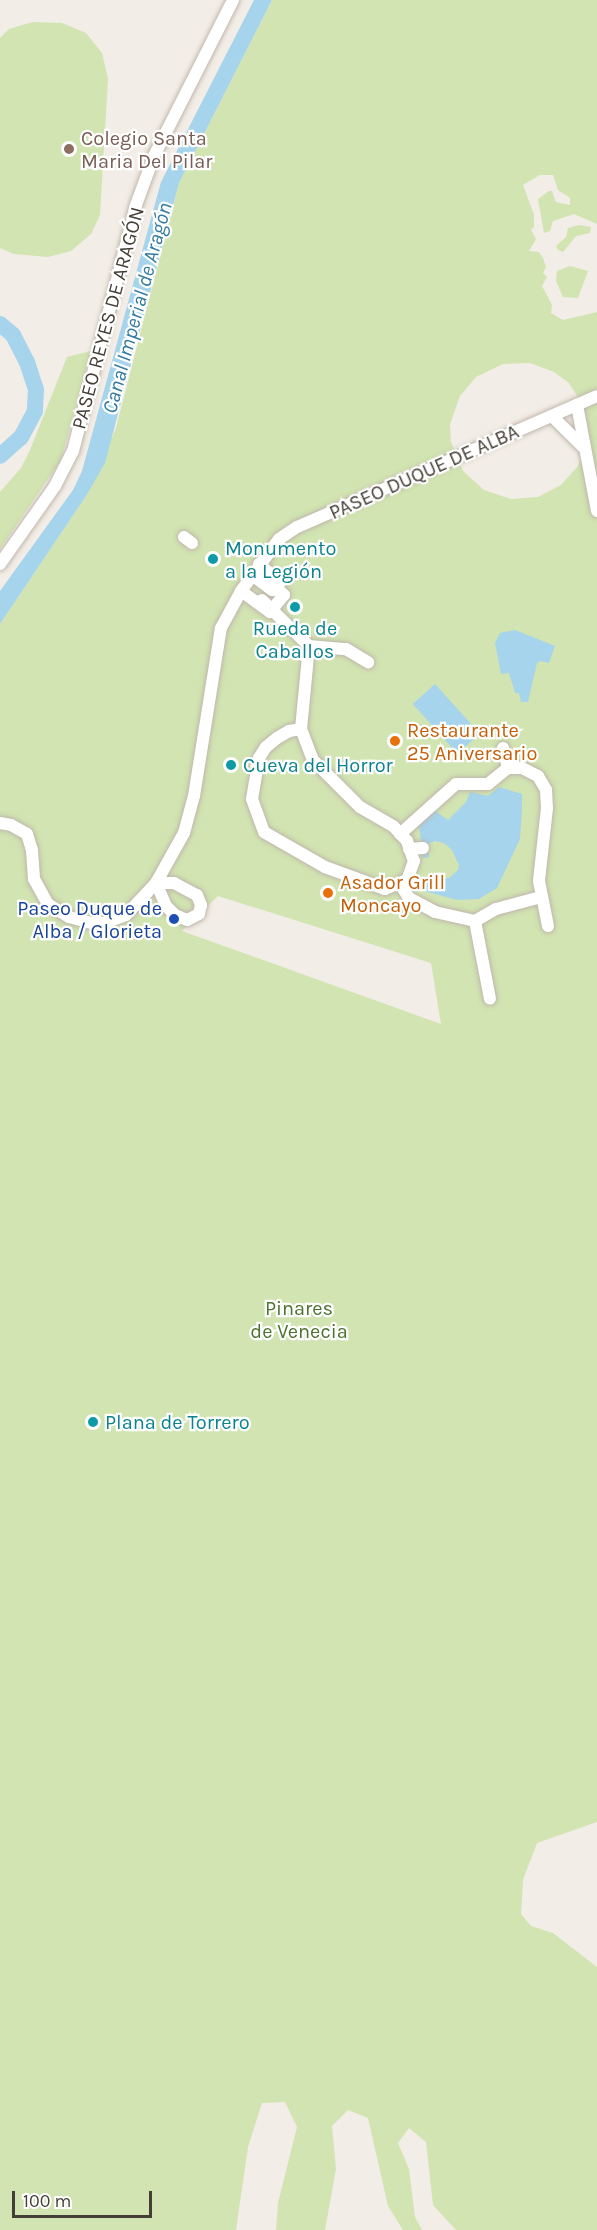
<!DOCTYPE html>
<html>
<head>
<meta charset="utf-8">
<style>
	body { margin:0 }
	#map { position:relative; width:597px; height:2230px; overflow:hidden; background:#f2ede6; font-family:Karla,sans-serif }
	div>[style] { position:absolute }
	.green>* { inset:0; background:#d1e4b1 }
	.water>* { inset:0; background:#a5d4ec; transform-origin:0 0 }
	.river>* { height:16px; margin:-8px; padding:0 8px; transform-origin:8px; border-radius:8px; background:#a5d4ec }
	.roads { filter:drop-shadow(0 0 2px #c0b7ac) drop-shadow(0 0 2px #c0b7ac) }
	.minor>* { height:12px; margin:-6px; padding:0 6px; transform-origin:6px; border-radius:6px; background:#fff }
	.dots>* { width:16px; height:16px; translate:-50% -50%; box-sizing:border-box; border:3px solid #fff; border-radius:50% }
	span { translate:-50% -50%; white-space:nowrap; text-align:center; line-height:1.15; -webkit-text-stroke:4.5px #fff; paint-order:stroke }
	.education-label { font-size:20px; color:#785e54 }
	.left { translate:0 -50%; text-align:left }
	.street-label { font-size:20px; color:#443e36 }
	.culture-label { font-size:20px; color:#0d838f }
	.food-label { font-size:20px; color:#c56008 }
	.transit-label { font-size:20px; color:#164399 }
	.right { translate:-100% -50%; text-align:right }
	.park-label { font-size:20px; color:#4c722d }
	.water-label { font-size:21px; color:#347ba1; font-style:italic }
	.scale { position:absolute; left:12px; top:2191px; width:140px; height:27px; box-sizing:border-box; border:3px solid #443e36; border-top:0; padding-left:8px; font-size:18px; line-height:21px; white-space:nowrap; color:#443e36; -webkit-text-stroke:4px #fff; paint-order:stroke }
</style>
</head>
<body>
<div id="map">
	<div class="green">
		<i style="clip-path:polygon(evenodd,272px 0,597px 0,597px 224px,574px 214px,553px 221px,550px 231px,544px 233px,538px 199px,549px 191px,552px 191px,556px 202px,570px 205px,570px 198px,558px 190px,553px 175px,540px 175px,523px 185px,534px 215px,534px 227px,531px 230px,536px 239px,529px 251px,539px 252px,543px 258px,546px 267px,543px 273px,547px 277px,542px 286px,552px 305px,551px 313px,563px 320px,597px 312px,597px 1822px,537px 1843px,523px 1880px,521px 1914px,531px 1926px,553px 1933px,597px 1967px,597px 2230px,456px 2230px,433px 2205px,426px 2142px,409px 2128px,398px 2143px,409px 2169px,415px 2217px,422px 2230px,403px 2230px,388px 2206px,368px 2118px,348px 2110px,332px 2126px,336px 2169px,325px 2230px,276px 2230px,278px 2203px,297px 2127px,285px 2102px,262px 2103px,248px 2147px,236px 2230px,0 2230px,0 624px,86px 496px,116px 428px,179px 183px,272px 0,530px 363px,554px 372px,569px 383px,584px 407px,588px 429px,587px 443px,578px 466px,561px 485px,538px 497px,511px 499px,484px 490px,463px 471px,451px 442px,450px 424px,460px 396px,476px 377px,503px 364px,530px 363px,272px 0,218px 896px,431px 963px,441px 1024px,182px 931px,218px 896px)"></i>
		<i style="clip-path:polygon(33px 22px,62px 23px,86px 33px,102px 53px,108px 79px,100px 215px,91px 234px,71px 251px,48px 257px,14px 254px,0 248px,0 38px,9px 29px)"></i>
		<i style="clip-path:polygon(579px 225px,591px 227px,590px 233px,576px 236px,563px 252px,558px 250px,556px 246px,566px 237px,568px 228px)"></i>
		<i style="clip-path:polygon(570px 266px,588px 271px,578px 298px,563px 297px,556px 281px,557px 271px)"></i>
		<i style="clip-path:polygon(91px 351px,61px 460px,0 549px,0 492px,21px 468px,30px 450px,67px 357px)"></i>
	</div>
	<div class="water">
		<i style="clip-path:polygon(254px 0,272px 0,179px 183px,105px 463px,86px 496px,0 624px,0 591px,73px 490px,82px 471px,161px 182px)"></i>
		<i style="clip-path:polygon(515px 630px,555px 646px,549px 663px,540px 661px,537px 663px,528px 702px,521px 702px,519px 693px,515px 693px,509px 673px,501px 674px,495px 643px,500px 633px)"></i>
		<i style="left:435px;top:684px;width:67px;height:30px;rotate:48deg"></i>
		<i style="clip-path:polygon(499px 787px,522px 794px,522px 809px,520px 839px,497px 888px,479px 899px,457px 900px,424px 891px,423px 884px,427px 879px,449px 878px,458px 870px,459px 865px,452px 850px,444px 843px,435px 841px,428px 844px,429px 857px,423px 858px,419px 824px,434px 810px,448px 820px,466px 802px,470px 792px,488px 796px)"></i>
	</div>
	<div class="river">
		<i style="left:0;top:324px;width:17px;rotate:40deg"></i>
		<i style="left:13px;top:335px;width:30px;rotate:63deg"></i>
		<i style="left:27px;top:362px;width:28px;rotate:72deg"></i>
		<i style="left:36px;top:389px;width:22px;rotate:93deg"></i>
		<i style="left:35px;top:411px;width:30px;rotate:118deg"></i>
		<i style="left:21px;top:437px;width:28px;rotate:138deg"></i>
	</div>
	<div class="roads">
		<div class="minor">
			<i style="left:577px;top:405px;width:108px;rotate:79.3deg"></i>
			<i style="left:552px;top:416px;width:44px;rotate:45deg"></i>
			<i style="left:184px;top:537px;width:10px;rotate:37deg"></i>
			<i style="left:0;top:564px;width:95px;rotate:-54.8deg"></i>
			<i style="left:55px;top:486px;width:39px;rotate:-63deg"></i>
			<i style="left:73px;top:451px;width:254px;rotate:-75.6deg"></i>
			<i style="left:136px;top:205px;width:52px;rotate:-69.8deg"></i>
			<i style="left:154px;top:156px;width:175px;rotate:-63.1deg"></i>
			<i style="left:259px;top:564px;width:28px;rotate:41deg"></i>
			<i style="left:280px;top:582px;width:11px;rotate:131deg"></i>
			<i style="left:252px;top:575px;width:25px;rotate:37deg"></i>
			<i style="left:241px;top:591px;width:36px;rotate:36deg"></i>
			<i style="left:270px;top:612px;width:22px;rotate:-51deg"></i>
			<i style="left:284px;top:595px;width:12px;rotate:-138deg"></i>
			<i style="left:262px;top:600px;width:66px;rotate:44.4deg"></i>
			<i style="left:309px;top:646px;width:83px;rotate:95.5deg"></i>
			<i style="left:301px;top:729px;width:33px;rotate:69deg"></i>
			<i style="left:313px;top:760px;width:66px;rotate:45deg"></i>
			<i style="left:360px;top:807px;width:39px;rotate:30deg"></i>
			<i style="left:394px;top:827px;width:19px;rotate:47deg"></i>
			<i style="left:407px;top:841px;width:21px;rotate:71deg"></i>
			<i style="left:414px;top:861px;width:20px;rotate:110deg"></i>
			<i style="left:407px;top:880px;width:24px;rotate:158deg"></i>
			<i style="left:385px;top:889px;width:64px;rotate:-159.9deg"></i>
			<i style="left:325px;top:867px;width:70px;rotate:-150.2deg"></i>
			<i style="left:264px;top:832px;width:35px;rotate:-110deg"></i>
			<i style="left:252px;top:799px;width:42px;rotate:-80.3deg"></i>
			<i style="left:259px;top:758px;width:13px;rotate:-58deg"></i>
			<i style="left:266px;top:747px;width:14px;rotate:-39deg"></i>
			<i style="left:277px;top:738px;width:14px;rotate:-30deg"></i>
			<i style="left:289px;top:731px;width:12px;rotate:-9deg"></i>
			<i style="left:309px;top:646px;width:37px;rotate:5deg"></i>
			<i style="left:346px;top:649px;width:26px;rotate:31deg"></i>
			<i style="left:503px;top:748px;width:21px;rotate:76deg"></i>
			<i style="left:0;top:823px;width:11px;rotate:10deg"></i>
			<i style="left:11px;top:825px;width:18px;rotate:29deg"></i>
			<i style="left:27px;top:834px;width:17px;rotate:73deg"></i>
			<i style="left:32px;top:850px;width:29px;rotate:86deg"></i>
			<i style="left:34px;top:879px;width:29px;rotate:61deg"></i>
			<i style="left:48px;top:904px;width:25px;rotate:32deg"></i>
			<i style="left:69px;top:917px;width:24px;rotate:15deg"></i>
			<i style="left:92px;top:923px;width:12px"></i>
			<i style="left:104px;top:923px;width:23px;rotate:-20deg"></i>
			<i style="left:126px;top:915px;width:44px;rotate:-46.8deg"></i>
			<i style="left:156px;top:883px;width:57px;rotate:-60.8deg"></i>
			<i style="left:184px;top:833px;width:38px;rotate:-75deg"></i>
			<i style="left:194px;top:796px;width:170px;rotate:-80.9deg"></i>
			<i style="left:221px;top:628px;width:42px;rotate:-61.6deg"></i>
			<i style="left:241px;top:591px;width:64px;rotate:-53.8deg"></i>
			<i style="left:279px;top:539px;width:22px;rotate:-34deg"></i>
			<i style="left:297px;top:527px;width:327px;rotate:-23.6deg"></i>
			<i style="left:400px;top:834px;width:75px;rotate:-41.8deg"></i>
			<i style="left:456px;top:784px;width:32px"></i>
			<i style="left:488px;top:784px;width:26px;rotate:-39deg"></i>
			<i style="left:508px;top:768px;width:14px"></i>
			<i style="left:522px;top:768px;width:18px;rotate:27deg"></i>
			<i style="left:538px;top:776px;width:16px;rotate:60deg"></i>
			<i style="left:546px;top:790px;width:18px;rotate:87deg"></i>
			<i style="left:547px;top:808px;width:73px;rotate:96.3deg"></i>
			<i style="left:539px;top:881px;width:46px;rotate:78.7deg"></i>
			<i style="left:409px;top:849px;width:14px;rotate:-4deg"></i>
			<i style="left:156px;top:883px;width:18px"></i>
			<i style="left:174px;top:883px;width:26px;rotate:28deg"></i>
			<i style="left:197px;top:895px;width:11px;rotate:68deg"></i>
			<i style="left:201px;top:905px;width:9px;rotate:103deg"></i>
			<i style="left:199px;top:914px;width:13px;rotate:153deg"></i>
			<i style="left:187px;top:920px;width:13px;rotate:-157deg"></i>
			<i style="left:175px;top:915px;width:13px;rotate:-135deg"></i>
			<i style="left:166px;top:906px;width:25px;rotate:-113deg"></i>
			<i style="left:400px;top:884px;width:17px;rotate:57deg"></i>
			<i style="left:409px;top:898px;width:30px;rotate:28deg"></i>
			<i style="left:435px;top:912px;width:41px;rotate:12.7deg"></i>
			<i style="left:475px;top:921px;width:24px;rotate:-30deg"></i>
			<i style="left:496px;top:909px;width:47px;rotate:-14.9deg"></i>
			<i style="left:475px;top:921px;width:79px;rotate:79.1deg"></i>
		</div>
	</div>
	<div class="dots">
		<i style="left:69px;top:149px;background:#8d6e63"></i>
		<i style="left:213px;top:559px;background:#0f9aa8"></i>
		<i style="left:295px;top:607px;background:#0f9aa8"></i>
		<i style="left:395px;top:741px;background:#e8710a"></i>
		<i style="left:231px;top:765px;background:#0f9aa8"></i>
		<i style="left:328px;top:893px;background:#e8710a"></i>
		<i style="left:174px;top:919px;background:#1a4fb4"></i>
		<i style="left:93px;top:1422px;background:#0f9aa8"></i>
	</div>
	<div class="education-label">
		<span class="left" style="left:81px;top:150px">Colegio Santa<br>Maria Del Pilar</span>
	</div>
	<div class="street-label">
		<span style="left:108px;top:318px;rotate:-75deg">PASEO REYES DE ARAGÓN</span>
		<span style="left:424px;top:472px;rotate:-24deg">PASEO DUQUE DE ALBA</span>
	</div>
	<div class="culture-label">
		<span class="left" style="left:225px;top:560px">Monumento<br>a la Legión</span>
		<span style="left:295px;top:640px">Rueda de<br>Caballos</span>
		<span class="left" style="left:243px;top:765px">Cueva del Horror</span>
		<span class="left" style="left:105px;top:1422px">Plana de Torrero</span>
	</div>
	<div class="food-label">
		<span class="left" style="left:407px;top:742px">Restaurante<br>25 Aniversario</span>
		<span class="left" style="left:340px;top:894px">Asador Grill<br>Moncayo</span>
	</div>
	<div class="transit-label">
		<span class="right" style="left:162px;top:920px">Paseo Duque de<br>Alba / Glorieta</span>
	</div>
	<div class="park-label">
		<span style="left:299px;top:1320px">Pinares<br>de Venecia</span>
	</div>
	<div class="water-label">
		<span style="left:137px;top:308px;rotate:-75deg">Canal Imperial de Aragón</span>
	</div>
	<div class="scale">100 m</div>
</div>
</body>
</html>
